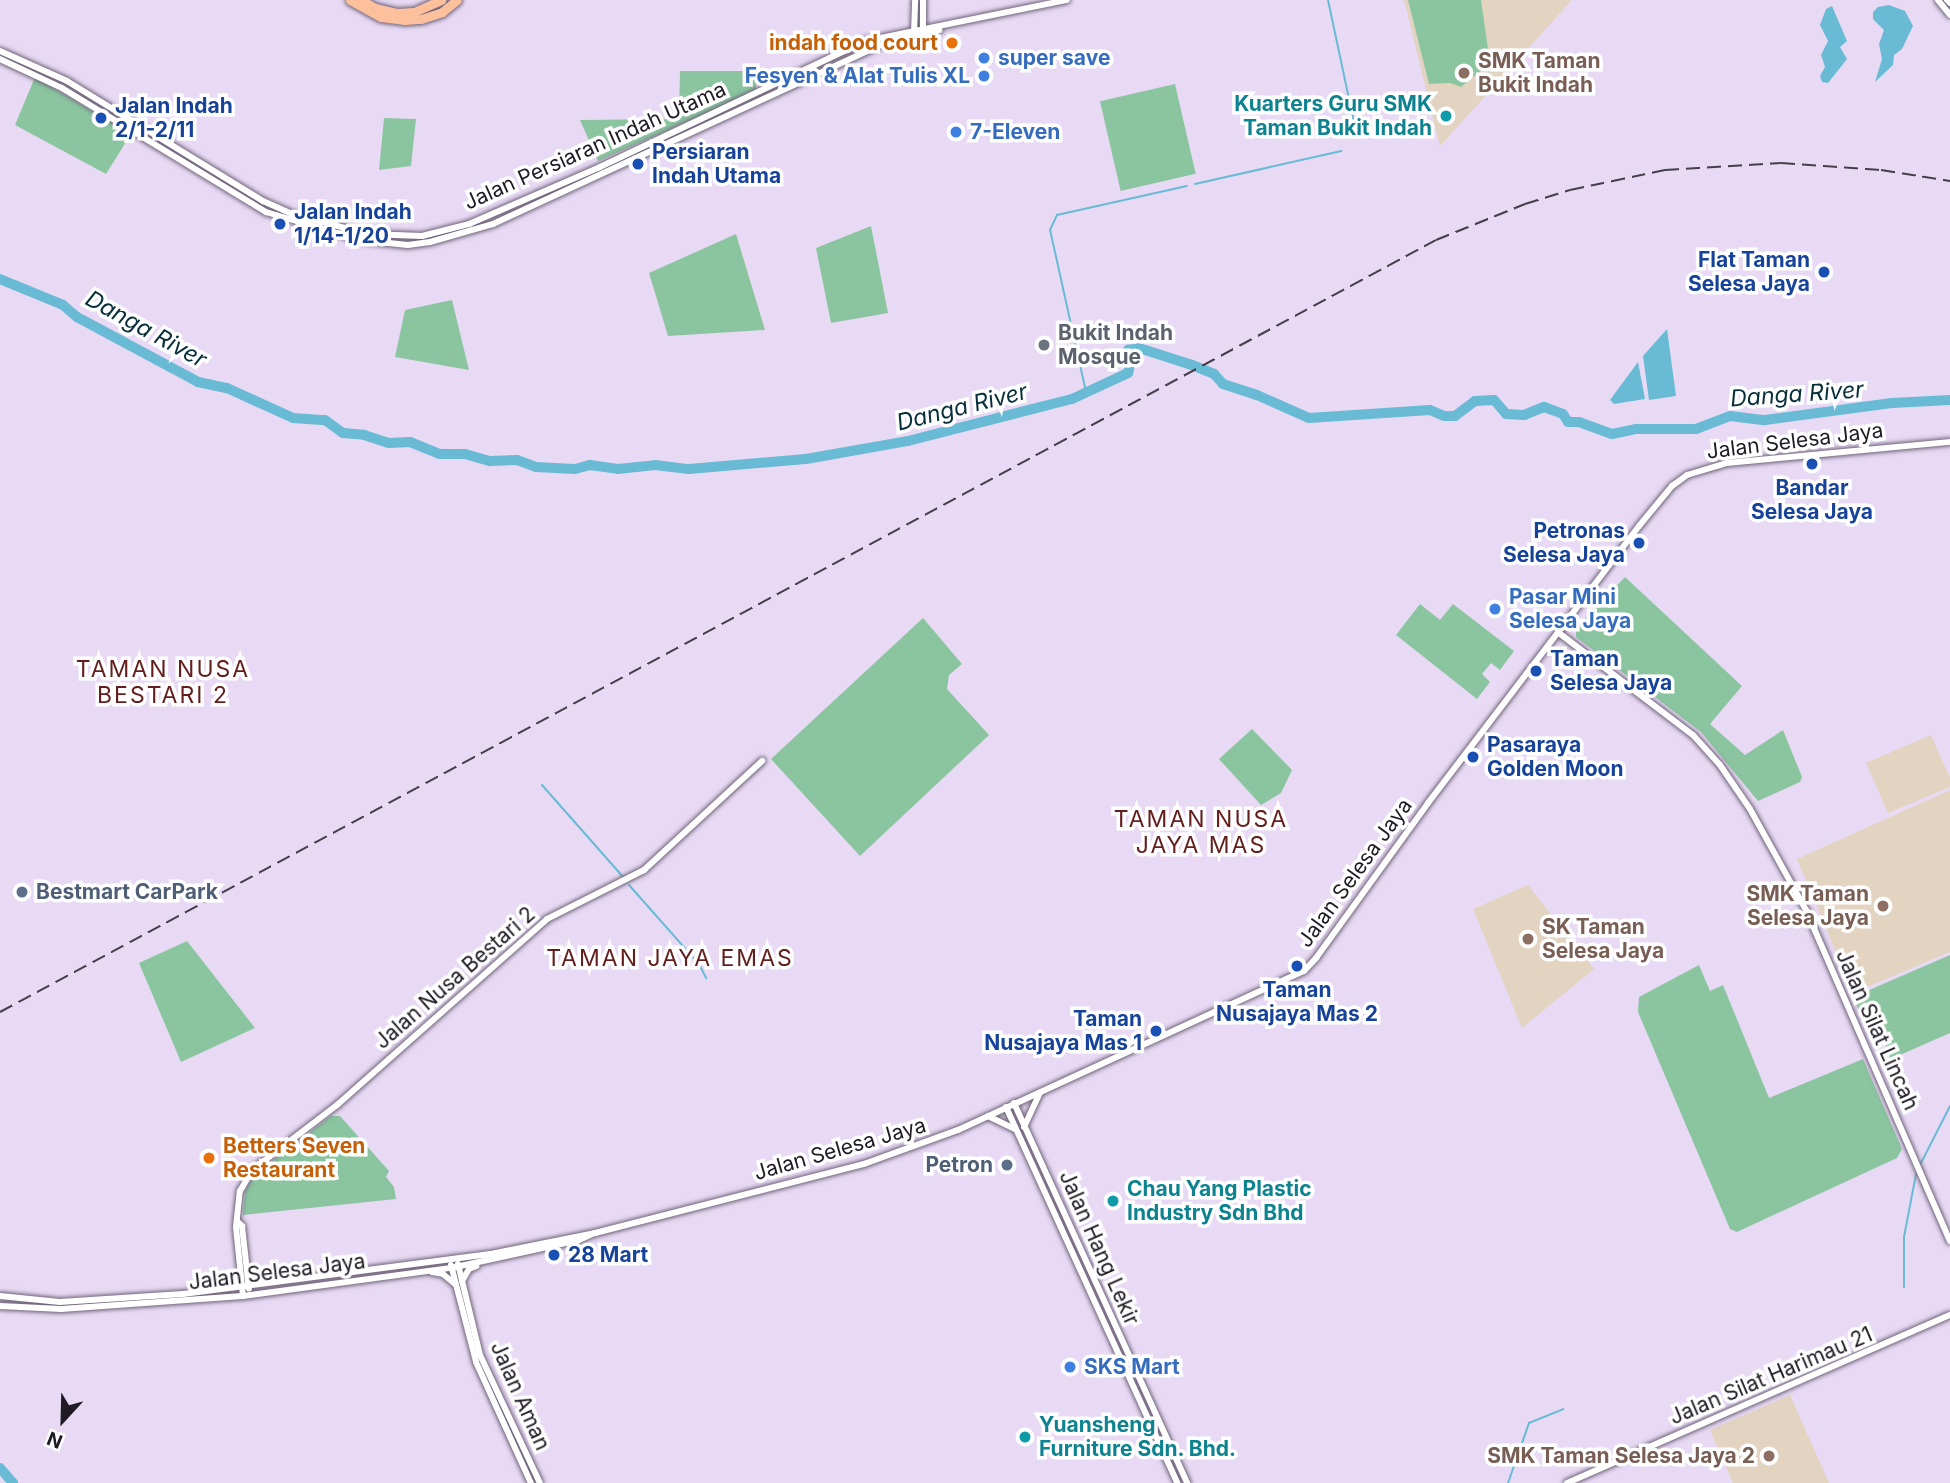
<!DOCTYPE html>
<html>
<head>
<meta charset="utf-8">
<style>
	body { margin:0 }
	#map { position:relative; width:1950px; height:1483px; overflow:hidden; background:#e8daf4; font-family:Inter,sans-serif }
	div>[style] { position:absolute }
	.education>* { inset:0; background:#e3d4c1 }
	.green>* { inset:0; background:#8bc5a0; transform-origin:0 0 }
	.water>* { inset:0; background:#69bad4 }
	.stream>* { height:2px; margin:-1px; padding:0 1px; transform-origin:1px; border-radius:1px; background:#69bad4 }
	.river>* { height:10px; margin:-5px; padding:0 5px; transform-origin:5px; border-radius:5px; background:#69bad4 }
	.roads { filter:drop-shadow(0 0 2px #70647b) drop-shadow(0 0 2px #70647b) }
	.secondary>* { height:6px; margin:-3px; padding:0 3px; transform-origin:3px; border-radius:3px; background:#fff }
	.highway>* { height:9px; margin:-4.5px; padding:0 4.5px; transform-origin:4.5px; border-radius:4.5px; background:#fcc09d }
	.rail>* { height:2px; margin-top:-1px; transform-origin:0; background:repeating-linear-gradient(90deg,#443e4a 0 14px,transparent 0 21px) }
	.dots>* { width:19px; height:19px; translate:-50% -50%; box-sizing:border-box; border:4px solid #fff; border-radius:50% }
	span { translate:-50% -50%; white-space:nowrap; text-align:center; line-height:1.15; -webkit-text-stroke:7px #fff; paint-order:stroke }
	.food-label { font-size:21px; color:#c56008; font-weight:700 }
	.right { translate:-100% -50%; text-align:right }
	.left { translate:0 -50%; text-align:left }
	.shop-label { font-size:21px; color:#366cbe; font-weight:700 }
	.education-label { font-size:21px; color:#785e54; font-weight:700 }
	.culture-label { font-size:21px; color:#0d838f; font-weight:700 }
	.transit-label { font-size:21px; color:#164399; font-weight:700 }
	.street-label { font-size:21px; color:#1f1a23 }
	.worship-label { font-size:21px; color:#5b616d; font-weight:700 }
	.service-label { font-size:21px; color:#4e5e75; font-weight:700 }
	.water-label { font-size:23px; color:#072f3a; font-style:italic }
	.neighbourhood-label { font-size:23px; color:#621d1c; letter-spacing:2px }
	.north { position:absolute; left:28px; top:1385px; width:70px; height:70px; -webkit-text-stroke:5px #fff; paint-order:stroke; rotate:202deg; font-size:19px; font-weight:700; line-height:28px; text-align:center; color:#1f1a23 }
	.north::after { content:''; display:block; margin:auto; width:24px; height:32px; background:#1f1a23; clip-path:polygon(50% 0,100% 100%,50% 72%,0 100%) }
</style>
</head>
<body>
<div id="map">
	<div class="education">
		<i style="clip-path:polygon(1404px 0,1572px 0,1440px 146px)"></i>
		<i style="clip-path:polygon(1931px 735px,1950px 778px,1950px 787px,1888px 813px,1866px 763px)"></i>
		<i style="clip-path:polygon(1950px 790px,1950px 952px,1853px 993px,1797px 859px)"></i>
		<i style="clip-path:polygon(1528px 885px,1594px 969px,1522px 1028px,1473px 909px)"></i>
		<i style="clip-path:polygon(1790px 1395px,1829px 1483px,1733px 1483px,1710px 1430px)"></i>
	</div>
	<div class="green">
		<i style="clip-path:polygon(1408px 0,1481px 0,1490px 63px,1461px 87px,1450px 83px,1429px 84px)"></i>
		<i style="clip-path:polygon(680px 71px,756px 71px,756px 91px,598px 161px,580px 120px,674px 119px,679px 113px)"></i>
		<i style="clip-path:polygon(35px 77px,131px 134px,106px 174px,15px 125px)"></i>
		<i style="left:1175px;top:84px;width:92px;height:77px;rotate:77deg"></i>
		<i style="clip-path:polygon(384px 118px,416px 119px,411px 166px,379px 170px)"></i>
		<i style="clip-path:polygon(871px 226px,888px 313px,831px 323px,816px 248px)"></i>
		<i style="clip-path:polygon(736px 234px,765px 330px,668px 336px,649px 273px)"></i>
		<i style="clip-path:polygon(452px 300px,469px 370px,395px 357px,405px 310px)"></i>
		<i style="clip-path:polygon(1625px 577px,1742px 686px,1710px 724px,1745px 755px,1783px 730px,1802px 777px,1800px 782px,1758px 801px,1701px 732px,1576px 637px,1576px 628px)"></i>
		<i style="clip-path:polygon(1420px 604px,1440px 620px,1453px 604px,1514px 651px,1500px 670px,1491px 663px,1482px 674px,1490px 682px,1477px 699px,1396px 635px)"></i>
		<i style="clip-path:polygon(923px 618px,962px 664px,949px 675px,947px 689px,989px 735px,860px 856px,771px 759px)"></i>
		<i style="clip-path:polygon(1252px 729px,1292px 770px,1281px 793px,1261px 805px,1219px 759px)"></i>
		<i style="clip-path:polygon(187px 941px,255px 1028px,181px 1062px,139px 963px)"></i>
		<i style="clip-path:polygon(1950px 955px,1950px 1033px,1891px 1059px,1871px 1015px,1862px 1018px,1853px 997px)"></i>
		<i style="clip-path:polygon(1699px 965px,1710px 991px,1723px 985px,1769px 1098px,1863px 1059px,1902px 1149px,1897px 1158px,1737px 1232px,1730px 1229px,1638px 1012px,1639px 997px)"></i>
		<i style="clip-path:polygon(331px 1116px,340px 1116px,389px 1171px,386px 1177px,394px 1187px,396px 1199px,243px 1215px,245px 1191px,254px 1175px)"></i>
	</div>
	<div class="water">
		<i style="clip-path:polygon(1889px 5px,1905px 11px,1913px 26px,1902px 49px,1894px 55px,1893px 65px,1875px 82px,1882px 59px,1879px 44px,1884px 30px,1873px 19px,1873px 12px,1878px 7px)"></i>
		<i style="clip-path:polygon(1832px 6px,1847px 41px,1840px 47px,1847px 59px,1828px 83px,1822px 82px,1820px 76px,1825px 67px,1821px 55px,1828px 41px,1820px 25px,1826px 9px)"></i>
		<i style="clip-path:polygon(1667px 329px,1676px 396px,1649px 400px,1643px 356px)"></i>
		<i style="clip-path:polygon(1638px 362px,1645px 399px,1614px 404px,1610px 400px)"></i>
	</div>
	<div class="stream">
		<i style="left:1328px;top:0;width:139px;rotate:78deg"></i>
		<i style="left:1195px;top:184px;width:150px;rotate:-12.7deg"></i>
		<i style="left:1086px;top:392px;width:166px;rotate:-102.5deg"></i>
		<i style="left:1050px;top:230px;width:17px;rotate:-65deg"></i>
		<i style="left:1057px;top:215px;width:133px;rotate:-12.6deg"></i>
		<i style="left:542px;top:785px;width:123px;rotate:48.6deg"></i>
		<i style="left:629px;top:885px;width:106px;rotate:48.5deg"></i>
		<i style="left:699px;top:964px;width:16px;rotate:63deg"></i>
		<i style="left:1921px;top:1163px;width:64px;rotate:-63deg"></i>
		<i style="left:1904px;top:1287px;width:50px;rotate:-90deg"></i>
		<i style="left:1904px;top:1237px;width:64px;rotate:-79.2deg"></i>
		<i style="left:1508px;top:1483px;width:64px;rotate:-70.7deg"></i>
		<i style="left:1529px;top:1423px;width:37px;rotate:-22deg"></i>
	</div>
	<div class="river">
		<i style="left:0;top:279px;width:68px;rotate:22.4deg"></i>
		<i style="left:63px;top:305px;width:18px;rotate:41deg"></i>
		<i style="left:77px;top:317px;width:137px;rotate:28.2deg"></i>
		<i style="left:198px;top:382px;width:30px;rotate:12deg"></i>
		<i style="left:227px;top:388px;width:72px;rotate:24.4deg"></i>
		<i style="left:293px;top:418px;width:32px;rotate:4deg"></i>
		<i style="left:325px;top:420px;width:22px;rotate:36deg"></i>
		<i style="left:343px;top:433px;width:21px;rotate:5deg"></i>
		<i style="left:364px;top:435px;width:26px;rotate:18deg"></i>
		<i style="left:389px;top:443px;width:21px;rotate:-3deg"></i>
		<i style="left:410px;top:442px;width:31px;rotate:22deg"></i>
		<i style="left:439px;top:454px;width:26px"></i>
		<i style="left:465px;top:454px;width:26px;rotate:16deg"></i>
		<i style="left:490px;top:461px;width:27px;rotate:-2deg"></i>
		<i style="left:517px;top:460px;width:20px;rotate:20deg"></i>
		<i style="left:536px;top:467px;width:39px;rotate:3deg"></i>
		<i style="left:575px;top:469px;width:16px;rotate:-15deg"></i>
		<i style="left:590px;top:465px;width:28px;rotate:8deg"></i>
		<i style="left:618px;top:469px;width:37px;rotate:-6deg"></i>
		<i style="left:655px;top:465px;width:34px;rotate:7deg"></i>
		<i style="left:689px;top:469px;width:117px;rotate:-4.9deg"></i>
		<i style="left:806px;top:459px;width:104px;rotate:-10deg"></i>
		<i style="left:908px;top:441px;width:169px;rotate:-14.4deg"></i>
		<i style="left:1072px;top:399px;width:62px;rotate:-24.9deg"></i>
		<i style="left:1128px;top:373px;width:8px;rotate:-76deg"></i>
		<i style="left:1130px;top:365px;width:9px;rotate:-126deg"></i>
		<i style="left:1125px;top:358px;width:9px;rotate:-69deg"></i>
		<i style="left:1128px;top:350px;width:11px;rotate:-10deg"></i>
		<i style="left:1139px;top:348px;width:56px;rotate:17.8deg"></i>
		<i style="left:1192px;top:365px;width:24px;rotate:22deg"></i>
		<i style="left:1214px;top:374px;width:13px;rotate:48deg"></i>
		<i style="left:1223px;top:384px;width:36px;rotate:18deg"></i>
		<i style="left:1257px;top:395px;width:57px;rotate:23.9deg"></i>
		<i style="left:1309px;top:418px;width:121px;rotate:-3.8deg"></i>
		<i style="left:1430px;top:410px;width:15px;rotate:23deg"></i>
		<i style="left:1444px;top:416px;width:11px"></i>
		<i style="left:1455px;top:416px;width:25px;rotate:-37deg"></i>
		<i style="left:1475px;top:401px;width:19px;rotate:-3deg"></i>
		<i style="left:1494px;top:400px;width:18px;rotate:49deg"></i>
		<i style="left:1506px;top:414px;width:18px;rotate:3deg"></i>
		<i style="left:1524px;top:415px;width:22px;rotate:-22deg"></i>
		<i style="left:1544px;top:407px;width:20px;rotate:20deg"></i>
		<i style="left:1563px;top:414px;width:9px;rotate:58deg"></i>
		<i style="left:1568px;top:422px;width:11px"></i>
		<i style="left:1579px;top:422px;width:35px;rotate:20deg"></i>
		<i style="left:1612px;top:434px;width:25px;rotate:-12deg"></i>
		<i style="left:1636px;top:429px;width:60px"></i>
		<i style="left:1696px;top:429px;width:36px;rotate:-21deg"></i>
		<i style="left:1730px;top:416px;width:35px;rotate:7deg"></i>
		<i style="left:1765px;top:420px;width:128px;rotate:-7.6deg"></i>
		<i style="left:1892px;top:403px;width:58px;rotate:-3deg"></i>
		<i style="left:0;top:1468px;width:20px;rotate:49deg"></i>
	</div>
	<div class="roads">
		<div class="secondary">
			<i style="left:1938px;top:0;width:19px;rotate:51deg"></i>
			<i style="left:1947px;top:0;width:4px;rotate:45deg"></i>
			<i style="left:923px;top:30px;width:30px;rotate:-90deg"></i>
			<i style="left:914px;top:33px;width:33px;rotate:-88deg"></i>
			<i style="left:0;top:51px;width:73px;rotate:24.1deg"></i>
			<i style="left:67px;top:81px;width:230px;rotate:31.5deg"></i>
			<i style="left:263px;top:201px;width:35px;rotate:24deg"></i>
			<i style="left:295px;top:215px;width:75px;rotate:14.6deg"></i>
			<i style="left:368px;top:234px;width:54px;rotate:2.1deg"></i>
			<i style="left:422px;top:236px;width:49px;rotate:-14.3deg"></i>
			<i style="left:469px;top:224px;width:143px;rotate:-23.5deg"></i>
			<i style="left:600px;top:167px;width:293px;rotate:-25.4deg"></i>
			<i style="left:865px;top:41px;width:206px;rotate:-11.5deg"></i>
			<i style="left:0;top:59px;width:68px;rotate:25.1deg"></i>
			<i style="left:62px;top:88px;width:239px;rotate:31.3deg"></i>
			<i style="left:266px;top:212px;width:98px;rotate:16.6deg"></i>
			<i style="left:360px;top:240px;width:48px;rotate:5.9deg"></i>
			<i style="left:408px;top:245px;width:22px;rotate:-8deg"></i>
			<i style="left:430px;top:242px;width:66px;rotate:-15.9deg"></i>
			<i style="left:493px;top:224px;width:432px;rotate:-24.8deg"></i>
			<i style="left:885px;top:43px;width:56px;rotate:-13.5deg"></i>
			<i style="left:1559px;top:633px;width:168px;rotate:37.3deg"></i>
			<i style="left:1693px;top:735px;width:40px;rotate:48deg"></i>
			<i style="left:1720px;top:765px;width:53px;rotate:55.7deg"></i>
			<i style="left:1750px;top:809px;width:115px;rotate:61deg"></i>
			<i style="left:1806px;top:910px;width:361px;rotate:66.5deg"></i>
			<i style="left:1014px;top:1103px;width:418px;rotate:65.5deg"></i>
			<i style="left:1006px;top:1107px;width:413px;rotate:65.5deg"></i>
			<i style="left:988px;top:1116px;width:30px;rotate:26deg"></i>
			<i style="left:1024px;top:1127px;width:38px;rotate:-65deg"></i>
			<i style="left:238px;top:1222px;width:6px;rotate:45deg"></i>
			<i style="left:242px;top:1226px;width:63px;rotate:83.7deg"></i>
			<i style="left:458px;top:1264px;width:94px;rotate:76.4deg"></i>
			<i style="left:480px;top:1355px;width:141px;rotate:64.9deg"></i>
			<i style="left:451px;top:1265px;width:100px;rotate:75.5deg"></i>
			<i style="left:476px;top:1362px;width:133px;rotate:65.6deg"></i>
			<i style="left:432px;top:1272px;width:11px;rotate:10deg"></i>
			<i style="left:443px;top:1274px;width:16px;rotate:40deg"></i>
			<i style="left:462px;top:1281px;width:14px;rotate:-60deg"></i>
			<i style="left:469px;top:1269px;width:8px;rotate:-23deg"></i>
			<i style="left:0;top:1296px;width:60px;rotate:5.7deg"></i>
			<i style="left:60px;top:1302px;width:123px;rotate:-3.7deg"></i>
			<i style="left:183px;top:1294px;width:310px;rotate:-7.4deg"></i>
			<i style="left:490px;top:1254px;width:107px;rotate:-11.3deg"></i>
			<i style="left:595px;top:1233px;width:278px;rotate:-14.4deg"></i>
			<i style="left:864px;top:1164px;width:100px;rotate:-19.9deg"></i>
			<i style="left:958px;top:1130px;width:381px;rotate:-24.7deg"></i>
			<i style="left:1304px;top:971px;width:18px;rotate:-47deg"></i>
			<i style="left:1316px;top:958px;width:191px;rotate:-54.1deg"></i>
			<i style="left:1428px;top:803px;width:348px;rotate:-52.7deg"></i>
			<i style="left:1639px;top:526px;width:52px;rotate:-50.5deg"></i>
			<i style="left:1672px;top:486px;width:19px;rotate:-36deg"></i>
			<i style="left:1687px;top:475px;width:42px;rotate:-16.7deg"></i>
			<i style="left:1727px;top:463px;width:224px;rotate:-5.4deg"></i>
			<i style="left:243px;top:1296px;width:69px;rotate:-95.8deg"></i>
			<i style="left:236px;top:1227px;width:36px;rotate:-84deg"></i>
			<i style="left:240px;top:1191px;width:24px;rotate:-60deg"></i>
			<i style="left:252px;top:1170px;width:107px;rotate:-37.4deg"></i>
			<i style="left:337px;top:1105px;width:281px;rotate:-41.5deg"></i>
			<i style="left:547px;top:919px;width:109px;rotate:-26.8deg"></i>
			<i style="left:644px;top:870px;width:161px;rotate:-42.7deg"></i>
			<i style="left:0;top:1306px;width:61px;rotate:2.8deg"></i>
			<i style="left:61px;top:1309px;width:182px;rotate:-4.1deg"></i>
			<i style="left:243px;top:1296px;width:210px;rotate:-7.7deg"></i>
			<i style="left:451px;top:1268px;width:131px;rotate:-12.3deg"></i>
			<i style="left:579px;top:1240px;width:12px;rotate:-24deg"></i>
			<i style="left:1567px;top:1483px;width:418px;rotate:-23.7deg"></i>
		</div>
		<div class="highway">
			<i style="left:350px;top:0;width:35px;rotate:29deg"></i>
			<i style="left:381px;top:17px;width:24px;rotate:7deg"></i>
			<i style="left:405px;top:20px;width:16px;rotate:-4deg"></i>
			<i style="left:421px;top:19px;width:22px;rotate:-18deg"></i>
			<i style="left:442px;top:12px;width:19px;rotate:-39deg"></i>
			<i style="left:361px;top:0;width:16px;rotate:30deg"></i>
			<i style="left:375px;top:8px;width:23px;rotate:13deg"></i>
			<i style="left:397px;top:13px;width:17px;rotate:-3deg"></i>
			<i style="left:414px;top:12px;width:30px;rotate:-24deg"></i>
		</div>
	</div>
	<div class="rail">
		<i style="left:0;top:1012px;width:1630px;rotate:-28.26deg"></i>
		<i style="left:1436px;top:240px;width:96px;rotate:-22deg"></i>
		<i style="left:1525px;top:204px;width:47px;rotate:-17.3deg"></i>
		<i style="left:1570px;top:190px;width:97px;rotate:-11.9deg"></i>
		<i style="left:1665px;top:170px;width:116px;rotate:-3.5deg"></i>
		<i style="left:1781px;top:163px;width:100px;rotate:4deg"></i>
		<i style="left:1881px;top:170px;width:70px;rotate:9.1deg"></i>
	</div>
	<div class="dots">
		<i style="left:952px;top:43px;background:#e8710a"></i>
		<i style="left:984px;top:58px;background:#3f7fe0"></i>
		<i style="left:1464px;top:73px;background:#8d6e63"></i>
		<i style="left:984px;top:76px;background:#3f7fe0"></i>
		<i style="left:1446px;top:116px;background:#0f9aa8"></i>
		<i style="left:101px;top:118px;background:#1a4fb4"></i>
		<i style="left:956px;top:132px;background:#3f7fe0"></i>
		<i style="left:638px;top:164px;background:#1a4fb4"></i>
		<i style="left:280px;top:224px;background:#1a4fb4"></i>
		<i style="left:1824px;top:272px;background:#1a4fb4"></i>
		<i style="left:1044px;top:345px;background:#6b7280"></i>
		<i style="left:1812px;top:464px;background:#1a4fb4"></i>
		<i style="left:1639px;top:543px;background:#1a4fb4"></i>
		<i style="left:1495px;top:609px;background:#3f7fe0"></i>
		<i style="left:1536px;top:671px;background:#1a4fb4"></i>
		<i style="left:1473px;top:757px;background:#1a4fb4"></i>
		<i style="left:22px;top:892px;background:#5c6f8a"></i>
		<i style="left:1883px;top:906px;background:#8d6e63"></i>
		<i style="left:1528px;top:939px;background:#8d6e63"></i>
		<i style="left:1297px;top:966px;background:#1a4fb4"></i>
		<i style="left:1156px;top:1031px;background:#1a4fb4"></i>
		<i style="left:209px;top:1158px;background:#e8710a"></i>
		<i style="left:1007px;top:1165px;background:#5c6f8a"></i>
		<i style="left:1113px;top:1201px;background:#0f9aa8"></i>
		<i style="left:554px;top:1255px;background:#1a4fb4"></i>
		<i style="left:1070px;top:1367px;background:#3f7fe0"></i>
		<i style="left:1025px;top:1437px;background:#0f9aa8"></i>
		<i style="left:1769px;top:1456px;background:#8d6e63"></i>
	</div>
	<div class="food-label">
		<span class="right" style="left:938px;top:43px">indah food court</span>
		<span class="left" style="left:223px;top:1158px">Betters Seven<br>Restaurant</span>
	</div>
	<div class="shop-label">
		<span class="left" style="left:998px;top:58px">super save</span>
		<span class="right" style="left:970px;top:76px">Fesyen &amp; Alat Tulis XL</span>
		<span class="left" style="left:970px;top:132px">7-Eleven</span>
		<span class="left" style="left:1509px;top:609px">Pasar Mini<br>Selesa Jaya</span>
		<span class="left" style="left:1084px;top:1367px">SKS Mart</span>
	</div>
	<div class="education-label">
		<span class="left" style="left:1478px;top:73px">SMK Taman<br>Bukit Indah</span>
		<span class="right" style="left:1869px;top:906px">SMK Taman<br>Selesa Jaya</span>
		<span class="left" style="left:1542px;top:939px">SK Taman<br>Selesa Jaya</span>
		<span class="right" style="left:1755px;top:1456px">SMK Taman Selesa Jaya 2</span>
	</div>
	<div class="culture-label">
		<span class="right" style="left:1432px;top:116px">Kuarters Guru SMK<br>Taman Bukit Indah</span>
		<span class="left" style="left:1127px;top:1201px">Chau Yang Plastic<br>Industry Sdn Bhd</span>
		<span class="left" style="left:1039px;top:1437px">Yuansheng<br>Furniture Sdn. Bhd.</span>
	</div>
	<div class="transit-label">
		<span class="left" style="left:115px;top:118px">Jalan Indah<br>2/1-2/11</span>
		<span class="left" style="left:652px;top:164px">Persiaran<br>Indah Utama</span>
		<span class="left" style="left:294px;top:224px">Jalan Indah<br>1/14-1/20</span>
		<span class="right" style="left:1810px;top:272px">Flat Taman<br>Selesa Jaya</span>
		<span style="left:1812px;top:500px">Bandar<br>Selesa Jaya</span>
		<span class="right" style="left:1625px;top:543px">Petronas<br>Selesa Jaya</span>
		<span class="left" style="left:1550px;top:671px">Taman<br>Selesa Jaya</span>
		<span class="left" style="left:1487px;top:757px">Pasaraya<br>Golden Moon</span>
		<span style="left:1297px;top:1002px">Taman<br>Nusajaya Mas 2</span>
		<span class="right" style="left:1142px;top:1031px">Taman<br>Nusajaya Mas 1</span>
		<span class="left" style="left:568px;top:1255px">28 Mart</span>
	</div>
	<div class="street-label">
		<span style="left:595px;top:146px;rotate:-24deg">Jalan Persiaran Indah Utama</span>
		<span style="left:1795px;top:441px;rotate:-7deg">Jalan Selesa Jaya</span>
		<span style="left:1355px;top:873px;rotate:-54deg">Jalan Selesa Jaya</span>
		<span style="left:455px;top:978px;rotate:-41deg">Jalan Nusa Bestari 2</span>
		<span style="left:1877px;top:1030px;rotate:66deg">Jalan Silat Lincah</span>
		<span style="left:840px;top:1149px;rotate:-16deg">Jalan Selesa Jaya</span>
		<span style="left:1099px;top:1248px;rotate:66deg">Jalan Hang Lekir</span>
		<span style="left:277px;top:1272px;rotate:-7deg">Jalan Selesa Jaya</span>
		<span style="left:1771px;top:1376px;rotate:-23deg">Jalan Silat Harimau 21</span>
		<span style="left:520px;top:1396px;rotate:66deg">Jalan Aman</span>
	</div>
	<div class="worship-label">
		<span class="left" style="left:1058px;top:345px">Bukit Indah<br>Mosque</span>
	</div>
	<div class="service-label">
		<span class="left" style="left:36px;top:892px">Bestmart CarPark</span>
		<span class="right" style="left:993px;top:1165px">Petron</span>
	</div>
	<div class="water-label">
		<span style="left:146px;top:329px;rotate:29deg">Danga River</span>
		<span style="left:1797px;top:394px;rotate:-4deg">Danga River</span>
		<span style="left:962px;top:407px;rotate:-14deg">Danga River</span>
	</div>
	<div class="neighbourhood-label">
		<span style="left:163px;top:682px">TAMAN NUSA<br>BESTARI 2</span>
		<span style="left:1201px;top:832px">TAMAN NUSA<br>JAYA MAS</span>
		<span style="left:670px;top:958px">TAMAN JAYA EMAS</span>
	</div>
	<div class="north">N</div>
</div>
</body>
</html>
